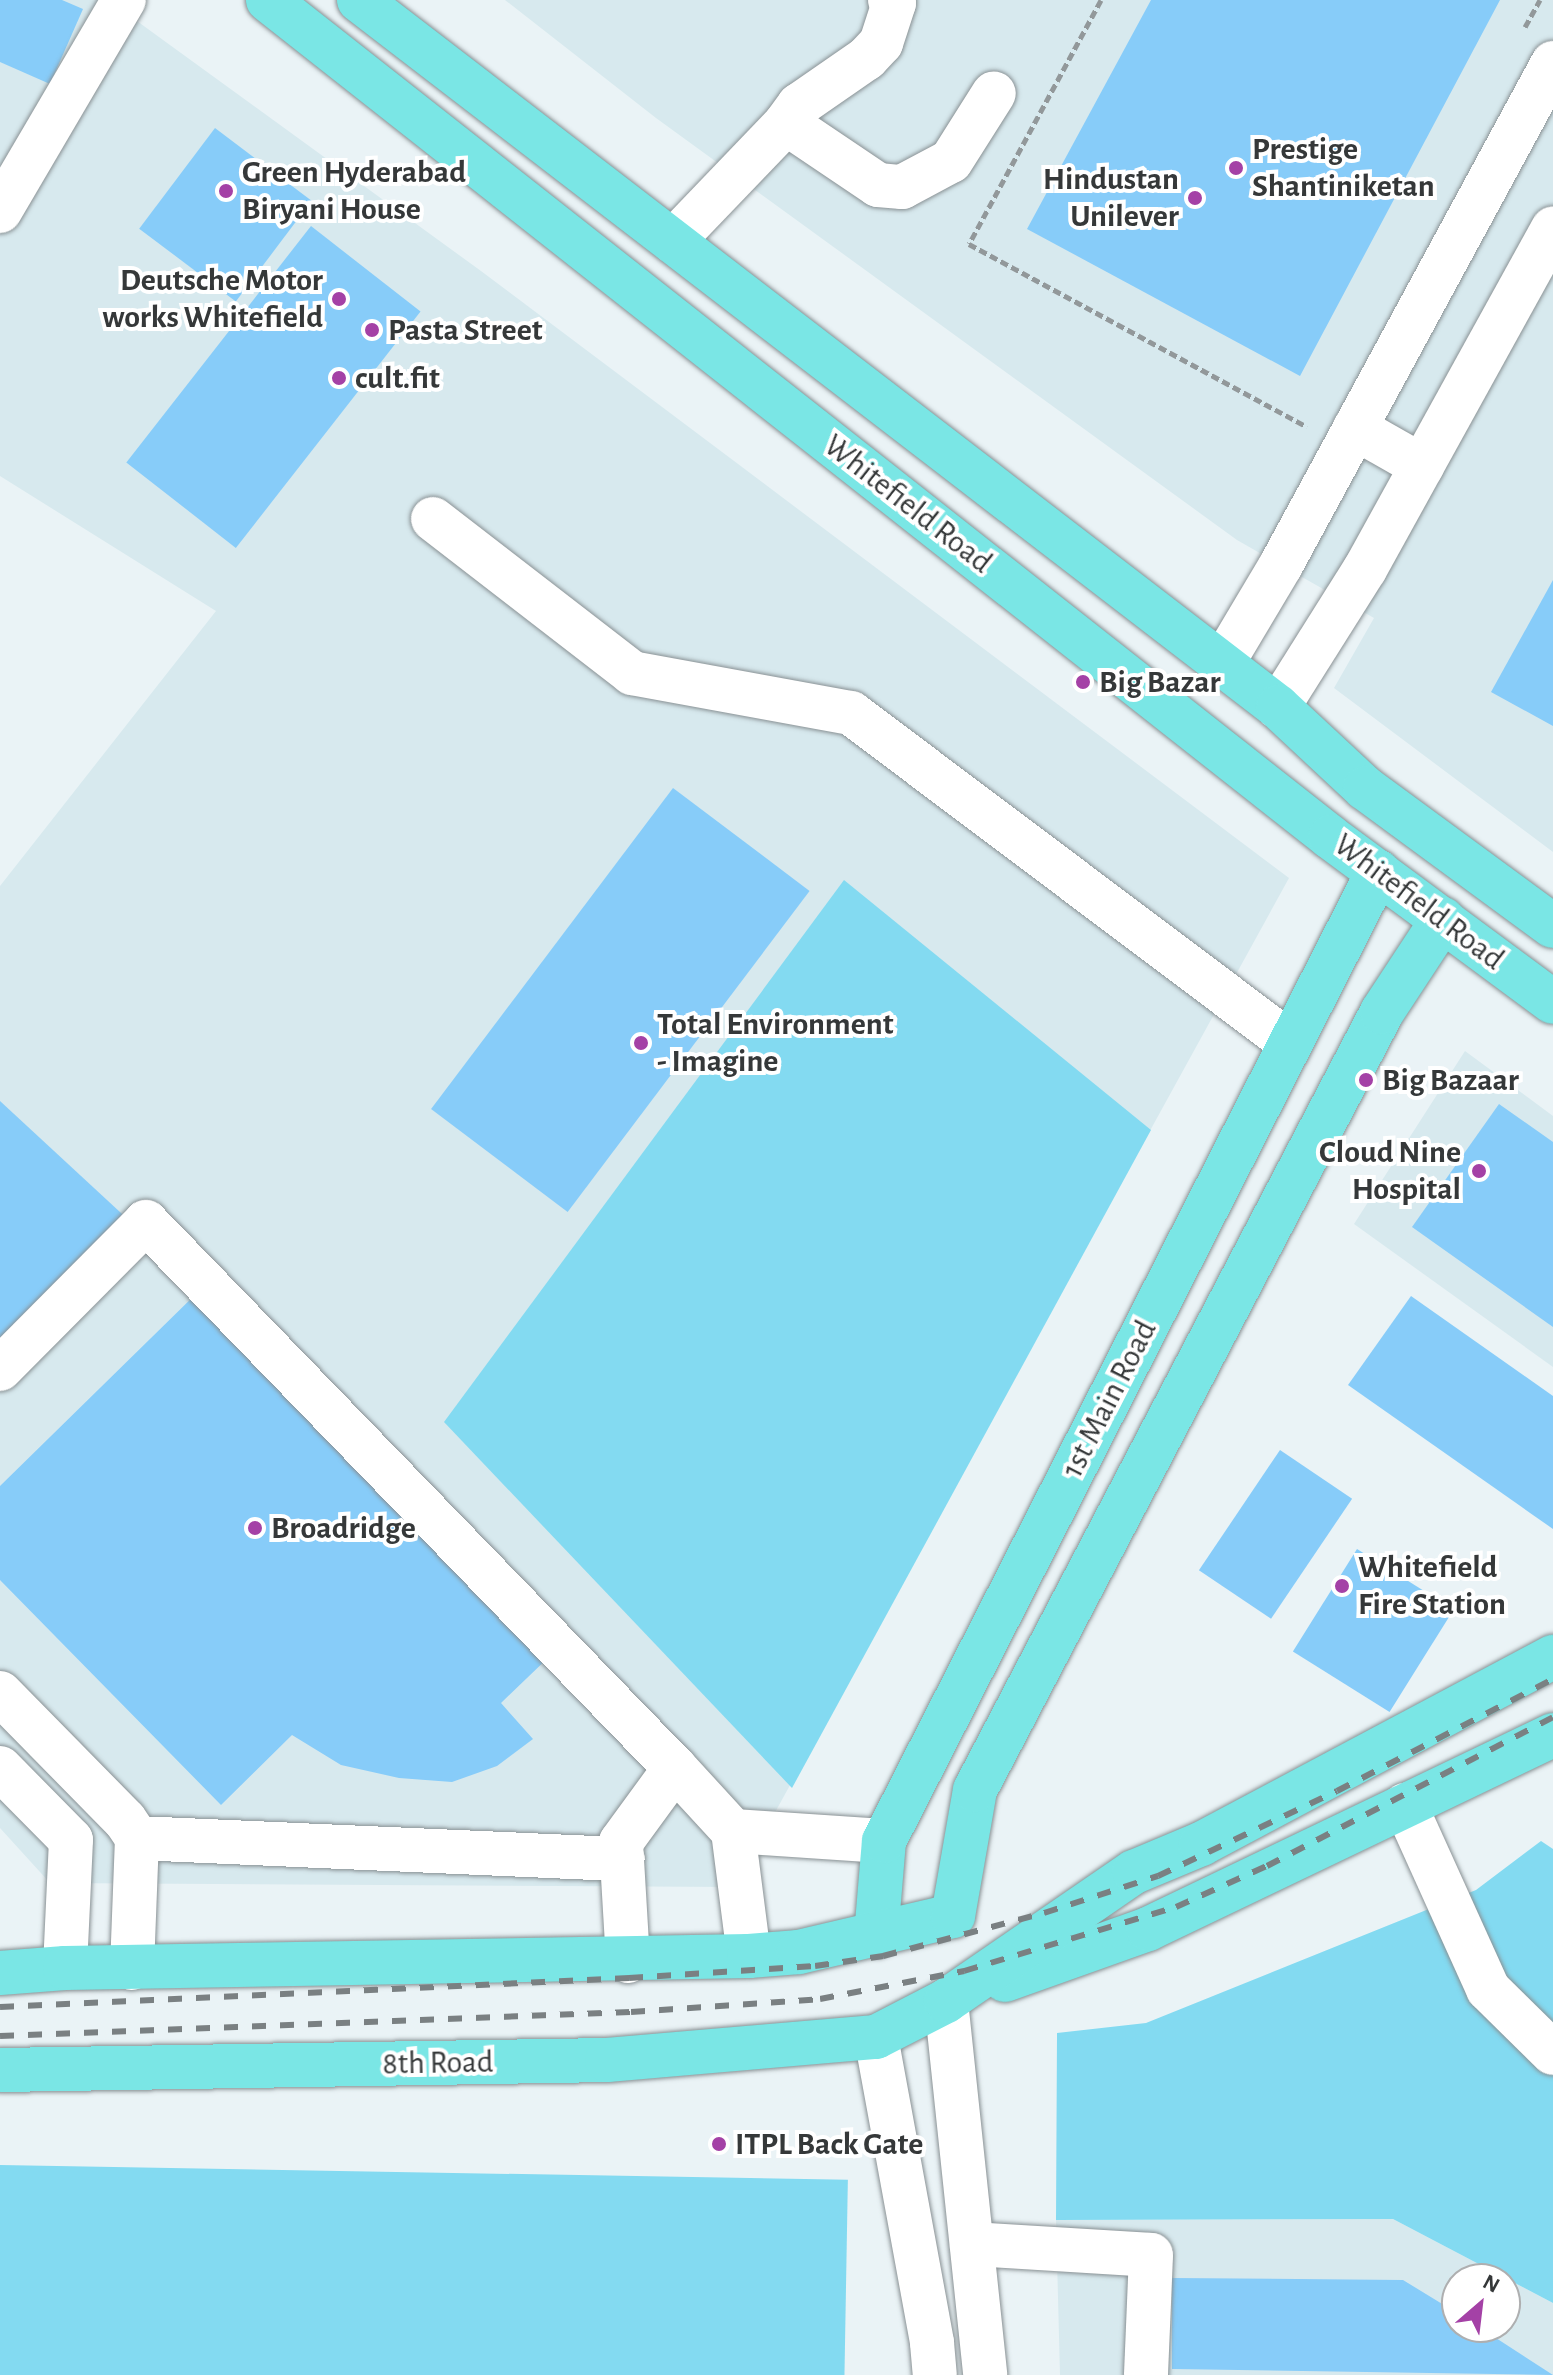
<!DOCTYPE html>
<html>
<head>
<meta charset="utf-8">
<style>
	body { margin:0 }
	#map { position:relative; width:1553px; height:2375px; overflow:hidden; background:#eaf3f6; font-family:"Alegreya Sans",sans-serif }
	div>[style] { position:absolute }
	.built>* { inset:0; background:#d7e9ee }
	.green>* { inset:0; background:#83daf1; transform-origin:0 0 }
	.building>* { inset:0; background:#87ccf9; transform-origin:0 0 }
	.path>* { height:5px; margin-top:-2.5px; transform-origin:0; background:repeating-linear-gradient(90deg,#92989a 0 8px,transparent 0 12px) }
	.roads { filter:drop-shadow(0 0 2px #899194) drop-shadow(0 0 2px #899194) }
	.minor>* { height:44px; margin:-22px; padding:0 22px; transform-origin:22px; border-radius:22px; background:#fff }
	.major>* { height:44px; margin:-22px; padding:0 22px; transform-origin:22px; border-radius:22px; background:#7ae6e5 }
	.rail>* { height:6px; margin-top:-3px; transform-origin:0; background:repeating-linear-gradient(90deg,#7a8082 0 14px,transparent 0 28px) }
	.dots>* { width:22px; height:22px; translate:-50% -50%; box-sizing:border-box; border:4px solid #fff; border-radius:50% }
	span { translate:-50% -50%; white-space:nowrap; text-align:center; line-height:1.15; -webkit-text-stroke:8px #fff; paint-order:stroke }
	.poi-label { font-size:32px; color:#353839; font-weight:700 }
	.left { translate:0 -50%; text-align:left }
	.right { translate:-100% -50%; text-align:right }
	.street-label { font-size:32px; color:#353839 }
	.north { position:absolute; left:1441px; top:2263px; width:80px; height:80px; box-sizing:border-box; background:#fff; border:2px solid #aeafb0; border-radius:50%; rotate:28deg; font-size:22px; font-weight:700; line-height:32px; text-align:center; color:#353839 }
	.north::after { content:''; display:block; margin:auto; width:28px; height:36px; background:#a441a6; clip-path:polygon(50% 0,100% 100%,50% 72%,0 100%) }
</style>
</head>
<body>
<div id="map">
	<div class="built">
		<i style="clip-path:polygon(0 0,108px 0,481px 271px,1289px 878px,734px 1887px,50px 1883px,0 1828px,0 886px,216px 611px,0 476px)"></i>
		<i style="clip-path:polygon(505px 0,1553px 0,1553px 852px,1334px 688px,1374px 618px,1237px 540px,656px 118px)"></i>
		<i style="clip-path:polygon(1465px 1051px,1553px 1116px,1553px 1367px,1354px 1224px)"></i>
		<i style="clip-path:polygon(evenodd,1393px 2219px,1553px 2303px,1553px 2375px,1060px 2375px,1056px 2220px,1393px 2219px,1457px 2279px,1505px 2279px,1505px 2327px,1457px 2327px,1457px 2279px)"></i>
	</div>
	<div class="green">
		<i style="clip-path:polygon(844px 880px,1151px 1130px,792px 1788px,444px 1422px)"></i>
		<i style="clip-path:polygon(1541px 1841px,1553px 1849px,1553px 2303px,1393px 2219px,1056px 2220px,1057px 2033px,1146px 2023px,1476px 1890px)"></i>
		<i style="left:0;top:2165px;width:848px;height:210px;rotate:1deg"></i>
	</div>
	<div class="building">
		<i style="clip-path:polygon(0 0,62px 0,83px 9px,50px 84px,0 62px)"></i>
		<i style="clip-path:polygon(1151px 0,1500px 0,1300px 376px,1027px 229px)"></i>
		<i style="left:215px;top:128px;width:121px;height:126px;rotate:37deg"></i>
		<i style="left:311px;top:226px;width:139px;height:300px;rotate:38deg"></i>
		<i style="clip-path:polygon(1553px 580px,1553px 726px,1491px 692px)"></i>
		<i style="left:673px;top:788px;width:171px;height:402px;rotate:37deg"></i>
		<i style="clip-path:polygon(0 1101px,134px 1225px,0 1356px)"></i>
		<i style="clip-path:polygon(1499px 1104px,1553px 1142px,1553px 1327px,1412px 1227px)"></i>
		<i style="clip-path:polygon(201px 1289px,552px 1654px,501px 1703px,533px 1739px,497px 1766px,452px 1782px,399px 1778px,341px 1765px,292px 1735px,221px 1805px,0 1580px,0 1486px)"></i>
		<i style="clip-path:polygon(1411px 1296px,1553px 1396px,1553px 1529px,1348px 1385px)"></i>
		<i style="left:1280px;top:1450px;width:87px;height:145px;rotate:34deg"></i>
		<i style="left:1357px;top:1549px;width:114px;height:121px;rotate:32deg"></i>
		<i style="clip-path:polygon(1172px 2278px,1403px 2280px,1457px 2313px,1457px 2327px,1479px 2327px,1553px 2375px,1172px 2369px)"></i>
	</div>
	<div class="path">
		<i style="left:1101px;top:0;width:277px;rotate:118.4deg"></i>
		<i style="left:969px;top:244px;width:384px;rotate:28.4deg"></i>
		<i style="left:1525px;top:27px;width:31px;rotate:-61deg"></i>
	</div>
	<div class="roads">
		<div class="minor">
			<i style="left:890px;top:0;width:5px;rotate:37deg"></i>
			<i style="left:894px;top:3px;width:42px;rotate:108deg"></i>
			<i style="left:881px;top:43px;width:21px;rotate:133deg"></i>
			<i style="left:867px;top:58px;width:83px;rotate:145.3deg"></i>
			<i style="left:799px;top:105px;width:22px;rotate:126deg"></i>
			<i style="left:786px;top:123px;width:111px;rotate:34deg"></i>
			<i style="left:878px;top:185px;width:24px;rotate:5deg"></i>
			<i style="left:902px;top:187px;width:55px;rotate:-28deg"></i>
			<i style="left:951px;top:161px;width:80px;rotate:-57.7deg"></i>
			<i style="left:0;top:211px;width:245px;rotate:-59.6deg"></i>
			<i style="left:673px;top:241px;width:163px;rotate:-46.2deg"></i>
			<i style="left:1355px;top:428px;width:77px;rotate:29.6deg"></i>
			<i style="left:433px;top:519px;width:252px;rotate:37.7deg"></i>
			<i style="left:632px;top:673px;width:223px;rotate:10.4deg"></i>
			<i style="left:851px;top:713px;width:549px;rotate:36.93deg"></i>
			<i style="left:1222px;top:664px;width:115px;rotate:-59.2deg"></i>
			<i style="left:1281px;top:565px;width:571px;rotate:-61.55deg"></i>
			<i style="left:1278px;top:707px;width:163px;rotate:-57.8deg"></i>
			<i style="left:1365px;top:569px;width:389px;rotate:-61.1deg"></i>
			<i style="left:0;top:1369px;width:207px;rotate:-45.2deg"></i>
			<i style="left:146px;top:1222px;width:760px;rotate:45.91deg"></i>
			<i style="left:0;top:1693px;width:178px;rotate:45.5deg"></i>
			<i style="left:125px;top:1820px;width:22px;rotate:56deg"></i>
			<i style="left:137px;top:1838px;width:130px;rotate:92.2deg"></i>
			<i style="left:0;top:1768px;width:101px;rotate:45.4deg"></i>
			<i style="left:71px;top:1840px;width:128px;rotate:92.7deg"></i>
			<i style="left:1405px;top:1805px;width:202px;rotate:65.7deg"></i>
			<i style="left:1488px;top:1989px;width:91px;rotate:44.6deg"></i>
			<i style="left:733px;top:1831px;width:151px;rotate:3.8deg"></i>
			<i style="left:137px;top:1838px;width:486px;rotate:2.5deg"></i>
			<i style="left:628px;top:1961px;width:119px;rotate:-93.4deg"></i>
			<i style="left:621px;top:1842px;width:92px;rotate:-53.9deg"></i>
			<i style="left:675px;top:1768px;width:86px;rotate:47.4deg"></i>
			<i style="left:733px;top:1831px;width:126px;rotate:82.7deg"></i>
			<i style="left:946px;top:2001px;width:376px;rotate:84deg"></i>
			<i style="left:876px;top:2037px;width:311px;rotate:79.6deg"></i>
			<i style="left:932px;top:2343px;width:32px;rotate:85deg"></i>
			<i style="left:972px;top:2244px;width:179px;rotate:3.5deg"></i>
			<i style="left:1151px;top:2255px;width:120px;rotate:92.4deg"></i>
		</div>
		<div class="major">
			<i style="left:268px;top:0;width:1352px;rotate:38.24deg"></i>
			<i style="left:1330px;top:837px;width:277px;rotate:36.5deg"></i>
			<i style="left:359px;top:0;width:1159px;rotate:37.57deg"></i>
			<i style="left:1278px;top:707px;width:119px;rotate:43deg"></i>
			<i style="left:1365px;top:788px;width:233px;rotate:36.3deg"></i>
			<i style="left:876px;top:1936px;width:95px;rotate:-85.2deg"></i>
			<i style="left:884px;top:1841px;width:1088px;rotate:-62.99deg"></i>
			<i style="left:0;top:1973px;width:65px;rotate:-4.4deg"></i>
			<i style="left:65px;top:1968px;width:684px;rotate:-1.01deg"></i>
			<i style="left:749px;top:1956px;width:50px;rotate:-4.6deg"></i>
			<i style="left:799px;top:1952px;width:158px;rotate:-13.2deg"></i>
			<i style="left:953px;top:1916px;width:128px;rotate:-80.1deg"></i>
			<i style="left:975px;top:1790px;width:878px;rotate:-62.38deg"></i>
			<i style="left:1382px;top:1012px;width:111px;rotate:-56.7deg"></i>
			<i style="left:1005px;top:1980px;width:152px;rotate:-19.6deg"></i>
			<i style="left:1148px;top:1929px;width:449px;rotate:-25.6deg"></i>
			<i style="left:0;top:2070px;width:607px;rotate:-0.94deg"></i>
			<i style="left:607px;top:2060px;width:270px;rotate:-4.9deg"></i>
			<i style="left:876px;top:2037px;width:79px;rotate:-27.2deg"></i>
			<i style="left:946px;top:2001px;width:228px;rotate:-34.5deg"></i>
			<i style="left:1134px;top:1872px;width:73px;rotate:-22.7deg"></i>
			<i style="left:1201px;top:1844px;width:399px;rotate:-28deg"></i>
		</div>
	</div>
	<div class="rail">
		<i style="left:0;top:2007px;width:630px;rotate:-2.64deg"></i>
		<i style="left:629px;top:1978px;width:186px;rotate:-3.7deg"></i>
		<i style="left:815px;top:1966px;width:69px;rotate:-8.4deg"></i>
		<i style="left:883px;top:1956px;width:167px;rotate:-15deg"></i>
		<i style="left:1044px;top:1913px;width:120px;rotate:-18deg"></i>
		<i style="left:1158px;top:1876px;width:198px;rotate:-25.4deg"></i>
		<i style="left:1337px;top:1791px;width:243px;rotate:-27.4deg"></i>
		<i style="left:0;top:2036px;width:631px;rotate:-2.18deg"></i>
		<i style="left:631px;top:2012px;width:189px;rotate:-3.9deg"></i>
		<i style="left:820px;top:1999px;width:147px;rotate:-11deg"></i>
		<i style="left:964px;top:1971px;width:221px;rotate:-16.8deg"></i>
		<i style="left:1176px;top:1907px;width:100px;rotate:-24.3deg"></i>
		<i style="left:1267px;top:1866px;width:322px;rotate:-27.5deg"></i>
	</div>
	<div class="dots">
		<i style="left:1236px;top:168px;background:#a441a6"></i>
		<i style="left:226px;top:191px;background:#a441a6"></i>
		<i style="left:1195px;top:198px;background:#a441a6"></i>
		<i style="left:339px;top:299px;background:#a441a6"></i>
		<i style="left:372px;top:330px;background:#a441a6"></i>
		<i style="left:339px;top:378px;background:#a441a6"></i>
		<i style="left:1083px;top:682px;background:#a441a6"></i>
		<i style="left:641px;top:1043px;background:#a441a6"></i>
		<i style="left:1366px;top:1080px;background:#a441a6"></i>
		<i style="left:1479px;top:1171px;background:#a441a6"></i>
		<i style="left:255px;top:1528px;background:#a441a6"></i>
		<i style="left:1342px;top:1586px;background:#a441a6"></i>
		<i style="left:719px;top:2144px;background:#a441a6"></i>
	</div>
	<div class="poi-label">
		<span class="left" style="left:1252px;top:168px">Prestige<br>Shantiniketan</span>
		<span class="left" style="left:242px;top:191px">Green Hyderabad<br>Biryani House</span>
		<span class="right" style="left:1179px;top:198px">Hindustan<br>Unilever</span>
		<span class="right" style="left:323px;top:299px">Deutsche Motor<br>works Whitefield</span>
		<span class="left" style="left:388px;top:330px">Pasta Street</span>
		<span class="left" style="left:355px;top:378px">cult.fit</span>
		<span class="left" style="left:1099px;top:682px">Big Bazar</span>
		<span class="left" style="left:657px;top:1043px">Total Environment<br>- Imagine</span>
		<span class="left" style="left:1382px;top:1080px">Big Bazaar</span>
		<span class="right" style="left:1461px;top:1171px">Cloud Nine<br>Hospital</span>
		<span class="left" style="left:271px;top:1528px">Broadridge</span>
		<span class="left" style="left:1358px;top:1586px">Whitefield<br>Fire Station</span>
		<span class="left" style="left:735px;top:2144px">ITPL Back Gate</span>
	</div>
	<div class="street-label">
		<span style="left:908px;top:504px;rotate:38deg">Whitefield Road</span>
		<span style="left:1419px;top:902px;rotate:37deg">Whitefield Road</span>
		<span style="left:1109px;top:1399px;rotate:-63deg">1st Main Road</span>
		<span style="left:438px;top:2063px;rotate:-1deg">8th Road</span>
	</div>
	<div class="north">N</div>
</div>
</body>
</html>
